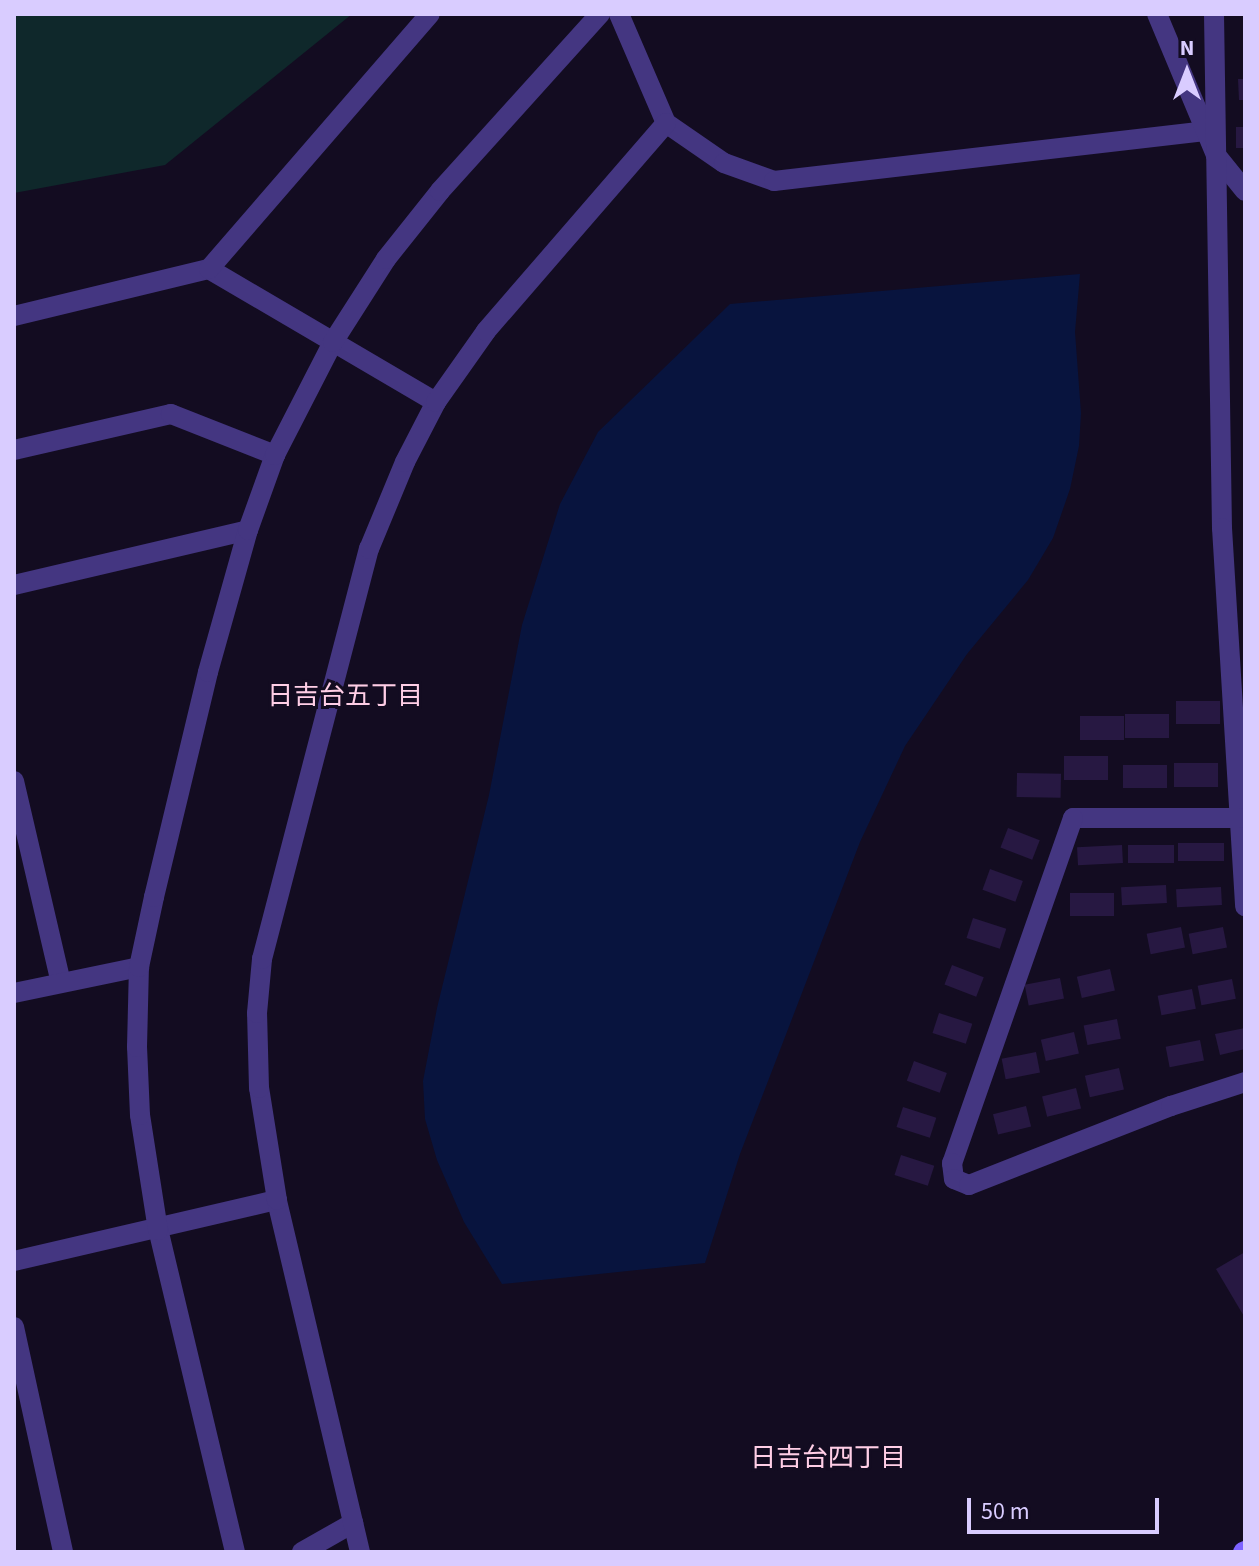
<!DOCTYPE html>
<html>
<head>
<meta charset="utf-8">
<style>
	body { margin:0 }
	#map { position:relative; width:1259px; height:1566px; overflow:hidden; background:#130c21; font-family:"Source Sans 3","Noto Sans JP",sans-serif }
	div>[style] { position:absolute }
	.green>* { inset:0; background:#0f282b }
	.water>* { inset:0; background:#08143e }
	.building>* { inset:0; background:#271842; transform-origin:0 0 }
	.street>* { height:20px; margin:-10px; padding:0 10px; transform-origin:10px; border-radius:10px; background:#443681 }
	.secondary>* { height:20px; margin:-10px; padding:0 10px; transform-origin:10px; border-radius:10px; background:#7e63ff }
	span { translate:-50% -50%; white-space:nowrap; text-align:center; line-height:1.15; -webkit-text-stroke:6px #130c21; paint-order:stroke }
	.neighbourhood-label { font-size:26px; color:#ffcee6 }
	.frame { position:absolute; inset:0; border:16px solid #d9ccff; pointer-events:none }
	.north { position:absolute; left:1147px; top:32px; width:80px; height:80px; -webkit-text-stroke:6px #130c21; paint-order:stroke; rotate:0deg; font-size:22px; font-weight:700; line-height:32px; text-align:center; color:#d9ccff }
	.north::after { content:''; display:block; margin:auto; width:28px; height:36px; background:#d9ccff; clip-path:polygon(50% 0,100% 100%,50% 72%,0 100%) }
	.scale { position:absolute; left:967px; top:1498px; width:192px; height:36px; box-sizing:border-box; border:4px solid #d9ccff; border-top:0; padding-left:10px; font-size:24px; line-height:28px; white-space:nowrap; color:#d9ccff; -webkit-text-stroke:6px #130c21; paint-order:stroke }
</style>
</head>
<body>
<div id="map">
	<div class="green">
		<i style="clip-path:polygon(14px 14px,352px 14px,165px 165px,14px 193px)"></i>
	</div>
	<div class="water">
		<i style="clip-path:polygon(1080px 274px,1075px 332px,1081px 413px,1079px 446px,1070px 489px,1053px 538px,1028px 580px,967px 654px,905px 746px,860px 842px,740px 1154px,705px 1263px,502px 1284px,464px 1222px,437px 1160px,425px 1119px,423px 1081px,437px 1008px,489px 795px,522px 625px,560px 504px,598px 432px,730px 304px)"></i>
	</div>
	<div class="building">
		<i style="clip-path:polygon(1238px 79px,1245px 79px,1245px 100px,1239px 100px)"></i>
		<i style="left:1245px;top:127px;width:21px;height:9px;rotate:90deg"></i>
		<i style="left:1176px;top:701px;width:44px;height:23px"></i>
		<i style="left:1125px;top:714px;width:44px;height:24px"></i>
		<i style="left:1080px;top:716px;width:44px;height:24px"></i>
		<i style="left:1064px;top:756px;width:44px;height:24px"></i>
		<i style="left:1174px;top:763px;width:44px;height:24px"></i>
		<i style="left:1123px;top:765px;width:44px;height:23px"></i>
		<i style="left:1017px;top:773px;width:44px;height:24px;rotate:1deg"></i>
		<i style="left:1008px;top:828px;width:34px;height:21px;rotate:21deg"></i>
		<i style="left:1224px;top:843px;width:18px;height:46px;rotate:90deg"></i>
		<i style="left:1122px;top:845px;width:18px;height:45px;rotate:87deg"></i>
		<i style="left:1174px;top:845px;width:18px;height:46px;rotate:90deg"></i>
		<i style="left:990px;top:869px;width:35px;height:22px;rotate:20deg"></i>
		<i style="left:1166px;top:885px;width:18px;height:45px;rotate:87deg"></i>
		<i style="left:1221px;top:887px;width:18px;height:45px;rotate:87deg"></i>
		<i style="left:1070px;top:893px;width:44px;height:23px"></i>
		<i style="left:973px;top:918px;width:35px;height:21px;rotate:18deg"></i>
		<i style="left:1181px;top:927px;width:21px;height:35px;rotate:79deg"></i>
		<i style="left:1223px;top:927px;width:21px;height:35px;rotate:79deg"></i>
		<i style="left:952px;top:965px;width:34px;height:21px;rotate:21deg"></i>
		<i style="left:1110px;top:969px;width:22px;height:34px;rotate:77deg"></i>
		<i style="left:1060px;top:978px;width:21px;height:36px;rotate:79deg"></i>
		<i style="left:1232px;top:979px;width:20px;height:35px;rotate:79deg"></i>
		<i style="left:1192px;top:989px;width:20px;height:35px;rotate:79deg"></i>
		<i style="left:939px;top:1013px;width:35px;height:21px;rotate:18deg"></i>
		<i style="left:1117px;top:1019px;width:20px;height:34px;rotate:79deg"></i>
		<i style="clip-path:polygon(1245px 1028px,1245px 1049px,1220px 1055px,1215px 1034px)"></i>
		<i style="left:1074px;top:1032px;width:22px;height:34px;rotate:77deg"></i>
		<i style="left:1200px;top:1040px;width:21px;height:35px;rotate:79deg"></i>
		<i style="left:1036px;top:1052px;width:21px;height:35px;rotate:79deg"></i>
		<i style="left:914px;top:1061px;width:35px;height:21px;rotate:20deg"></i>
		<i style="left:1119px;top:1068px;width:22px;height:35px;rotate:77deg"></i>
		<i style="left:1076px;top:1088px;width:21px;height:35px;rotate:76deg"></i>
		<i style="left:1026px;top:1106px;width:21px;height:34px;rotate:76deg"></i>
		<i style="left:903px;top:1107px;width:35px;height:21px;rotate:18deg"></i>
		<i style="left:901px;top:1155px;width:35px;height:21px;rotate:18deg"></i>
		<i style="clip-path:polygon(1245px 1252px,1245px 1318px,1216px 1269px)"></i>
	</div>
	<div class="street">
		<i style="left:619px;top:14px;width:119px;rotate:66.7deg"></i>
		<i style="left:666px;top:123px;width:70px;rotate:34.6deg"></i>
		<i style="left:724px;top:163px;width:53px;rotate:19.8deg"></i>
		<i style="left:774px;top:181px;width:436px;rotate:-6.6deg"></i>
		<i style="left:1157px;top:14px;width:153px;rotate:67.3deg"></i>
		<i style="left:1216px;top:155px;width:46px;rotate:51.1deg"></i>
		<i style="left:1214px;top:14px;width:514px;rotate:89.11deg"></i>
		<i style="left:1222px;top:528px;width:379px;rotate:86.5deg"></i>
		<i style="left:209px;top:269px;width:263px;rotate:30.4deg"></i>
		<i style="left:14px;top:316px;width:201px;rotate:-13.6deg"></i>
		<i style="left:209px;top:269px;width:337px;rotate:-49.1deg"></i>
		<i style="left:14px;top:450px;width:161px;rotate:-12.9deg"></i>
		<i style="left:171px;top:414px;width:112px;rotate:21.5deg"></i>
		<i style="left:14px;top:585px;width:240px;rotate:-13.2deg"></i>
		<i style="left:14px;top:781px;width:207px;rotate:76.9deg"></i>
		<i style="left:1239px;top:818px;width:166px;rotate:180deg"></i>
		<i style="left:1073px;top:818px;width:366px;rotate:109.3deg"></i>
		<i style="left:952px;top:1163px;width:16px;rotate:83deg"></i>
		<i style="left:954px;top:1179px;width:16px;rotate:22deg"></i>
		<i style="left:969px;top:1185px;width:217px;rotate:-21.4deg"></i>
		<i style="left:1171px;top:1106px;width:78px;rotate:-18deg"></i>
		<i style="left:14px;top:993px;width:128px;rotate:-11.7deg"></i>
		<i style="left:14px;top:1261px;width:270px;rotate:-13.1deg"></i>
		<i style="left:14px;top:1327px;width:230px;rotate:77.7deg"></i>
		<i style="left:235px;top:1552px;width:331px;rotate:-103.4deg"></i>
		<i style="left:158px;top:1230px;width:116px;rotate:-98.9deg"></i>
		<i style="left:140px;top:1115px;width:68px;rotate:-92.5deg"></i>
		<i style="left:137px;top:1047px;width:80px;rotate:-88.6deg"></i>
		<i style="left:139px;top:967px;width:72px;rotate:-77.9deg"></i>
		<i style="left:154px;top:897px;width:231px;rotate:-76.5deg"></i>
		<i style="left:208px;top:672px;width:148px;rotate:-74.3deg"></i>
		<i style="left:248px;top:530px;width:80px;rotate:-70.2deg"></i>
		<i style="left:275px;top:455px;width:127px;rotate:-62.8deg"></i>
		<i style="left:333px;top:342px;width:98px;rotate:-57.4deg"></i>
		<i style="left:386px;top:259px;width:87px;rotate:-51.5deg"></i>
		<i style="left:440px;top:191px;width:239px;rotate:-47.9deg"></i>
		<i style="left:302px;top:1552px;width:59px;rotate:-29.6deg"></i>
		<i style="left:360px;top:1552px;width:362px;rotate:-103.3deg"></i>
		<i style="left:277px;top:1200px;width:113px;rotate:-99.1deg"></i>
		<i style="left:259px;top:1088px;width:75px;rotate:-91.5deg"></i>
		<i style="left:257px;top:1013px;width:54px;rotate:-84.7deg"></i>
		<i style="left:262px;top:959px;width:424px;rotate:-75.4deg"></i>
		<i style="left:369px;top:549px;width:94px;rotate:-67.5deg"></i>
		<i style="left:405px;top:462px;width:68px;rotate:-62.7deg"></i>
		<i style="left:436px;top:402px;width:87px;rotate:-54.8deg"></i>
		<i style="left:486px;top:331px;width:275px;rotate:-49.1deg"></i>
	</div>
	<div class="secondary">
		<i style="left:1243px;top:1552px;width:2px;rotate:-27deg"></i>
	</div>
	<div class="neighbourhood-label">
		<span style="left:345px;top:696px">日吉台五丁目</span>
		<span style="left:828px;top:1458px">日吉台四丁目</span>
	</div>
	<div class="frame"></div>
	<div class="north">N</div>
	<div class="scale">50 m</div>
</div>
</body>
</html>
